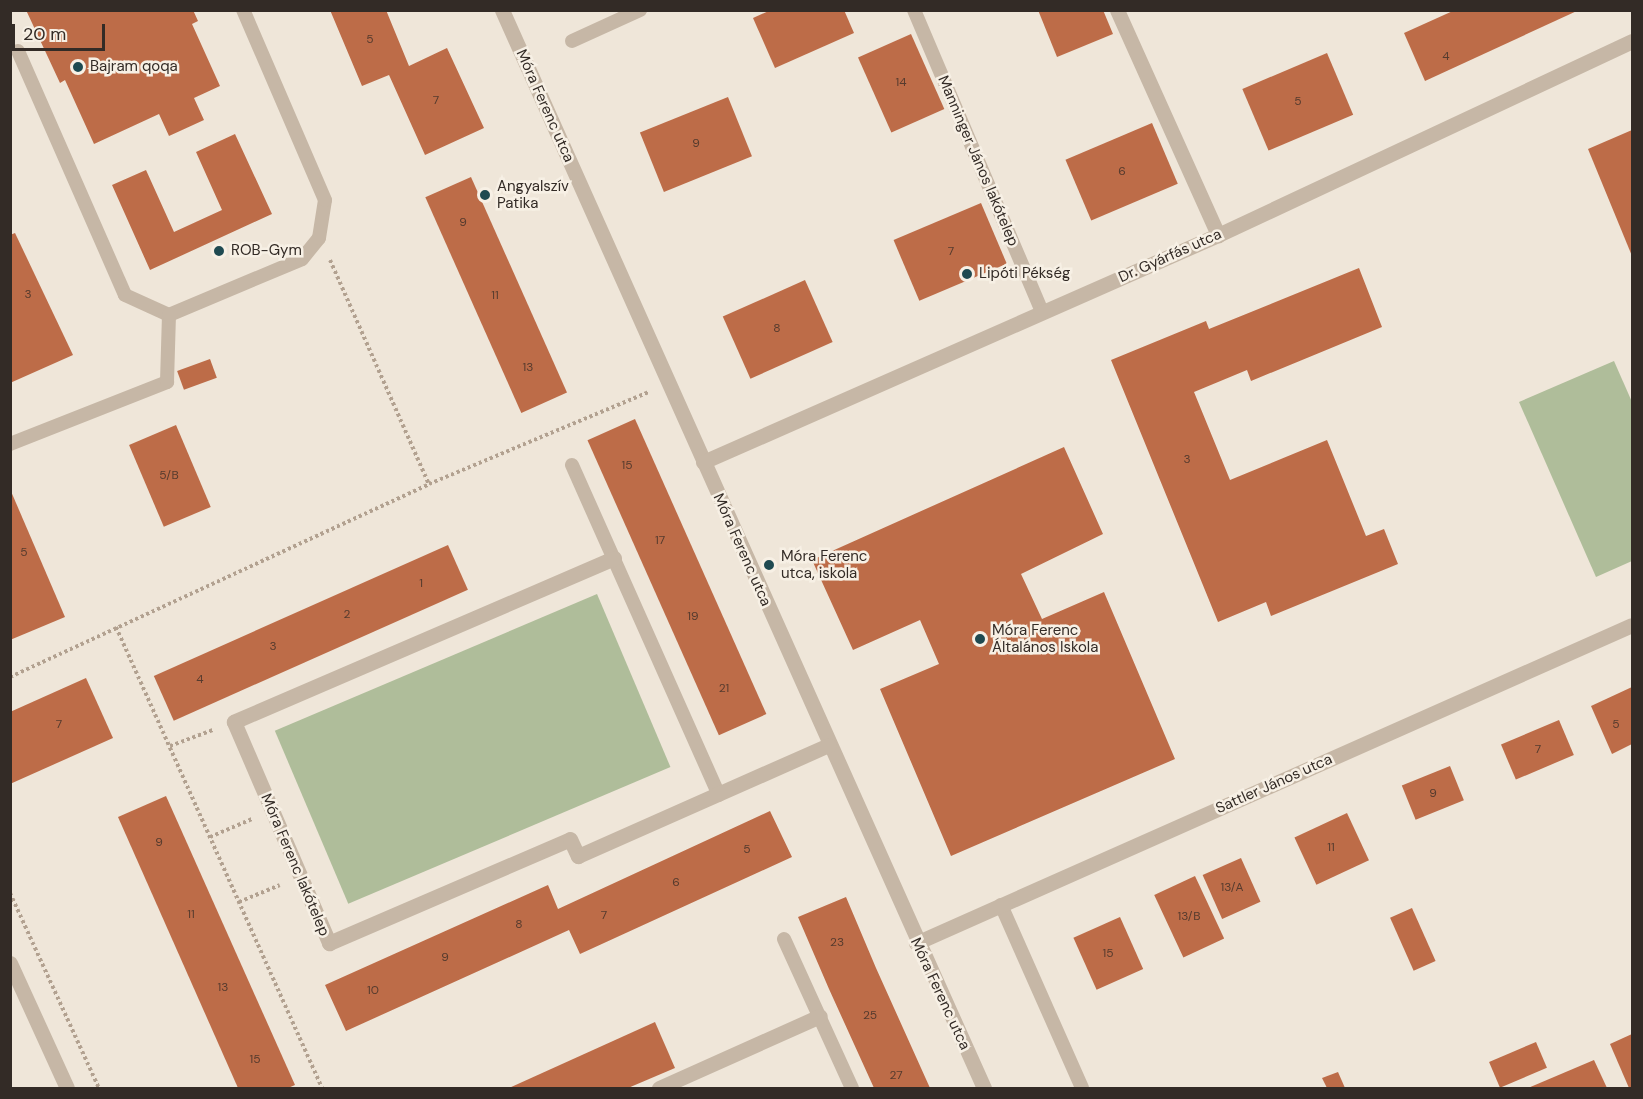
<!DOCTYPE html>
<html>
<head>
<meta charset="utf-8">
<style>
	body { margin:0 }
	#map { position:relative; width:1643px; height:1099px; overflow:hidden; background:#efe6d9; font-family:"DM Sans",sans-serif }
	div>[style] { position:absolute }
	.green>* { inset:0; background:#afbd9a; transform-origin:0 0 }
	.building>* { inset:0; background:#bd6c48; transform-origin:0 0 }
	.path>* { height:4px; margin-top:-2px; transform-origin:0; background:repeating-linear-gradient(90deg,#b2a190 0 3px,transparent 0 6px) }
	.lane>* { height:14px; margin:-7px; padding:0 7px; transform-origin:7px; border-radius:7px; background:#c6b7a6 }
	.street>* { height:15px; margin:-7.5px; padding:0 7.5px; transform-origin:7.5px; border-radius:7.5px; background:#c6b7a6 }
	.dots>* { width:16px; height:16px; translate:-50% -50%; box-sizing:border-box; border:3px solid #f7f0e5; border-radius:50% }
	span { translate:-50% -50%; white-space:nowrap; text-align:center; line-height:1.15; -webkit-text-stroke:5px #f7f0e5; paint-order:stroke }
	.number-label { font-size:12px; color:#563b2e }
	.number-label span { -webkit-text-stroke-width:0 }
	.poi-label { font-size:15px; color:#332b26 }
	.left { translate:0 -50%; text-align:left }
	.street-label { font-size:15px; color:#332b26 }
	.frame { position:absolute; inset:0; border:12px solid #332b26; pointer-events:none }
	.scale { position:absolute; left:12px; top:24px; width:93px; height:27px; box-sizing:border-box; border:3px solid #332b26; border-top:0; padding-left:8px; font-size:18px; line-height:21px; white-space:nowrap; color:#332b26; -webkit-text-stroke:4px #f7f0e5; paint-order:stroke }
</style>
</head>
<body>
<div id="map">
	<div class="green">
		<i style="clip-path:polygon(1614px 361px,1632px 402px,1632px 561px,1596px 577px,1519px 402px)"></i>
		<i style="left:597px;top:594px;width:188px;height:350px;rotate:67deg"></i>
	</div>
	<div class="building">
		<i style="clip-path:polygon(26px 10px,193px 10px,198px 21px,192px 24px,220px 86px,194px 98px,204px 120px,169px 136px,159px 114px,94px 144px,65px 80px,60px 83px)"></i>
		<i style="clip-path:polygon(330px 10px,386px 10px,409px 66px,447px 48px,484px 128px,425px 155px,389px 75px,362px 86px)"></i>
		<i style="clip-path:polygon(771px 10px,844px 10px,854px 33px,775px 68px,753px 18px)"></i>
		<i style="clip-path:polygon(1038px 10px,1103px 10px,1113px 34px,1057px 57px)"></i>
		<i style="clip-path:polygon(1455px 10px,1579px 10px,1425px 81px,1404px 33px)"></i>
		<i style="left:911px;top:34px;width:82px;height:58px;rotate:66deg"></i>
		<i style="left:1327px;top:53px;width:67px;height:92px;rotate:67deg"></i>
		<i style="left:728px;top:97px;width:64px;height:95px;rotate:68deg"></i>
		<i style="left:1152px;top:123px;width:66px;height:94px;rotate:67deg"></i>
		<i style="clip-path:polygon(1632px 130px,1632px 256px,1588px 149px)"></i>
		<i style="clip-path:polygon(235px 134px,272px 214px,150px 270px,112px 185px,146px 170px,174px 232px,222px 210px,196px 152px)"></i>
		<i style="left:471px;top:177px;width:236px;height:50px;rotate:66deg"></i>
		<i style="left:981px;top:203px;width:66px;height:95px;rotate:67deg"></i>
		<i style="clip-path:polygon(15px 233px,73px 355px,10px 383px,10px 235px)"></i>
		<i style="clip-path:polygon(1359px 268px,1382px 327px,1251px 381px,1247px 370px,1194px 392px,1230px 480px,1327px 440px,1366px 536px,1384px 529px,1398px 564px,1271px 616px,1266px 602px,1218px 622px,1111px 360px,1206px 321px,1209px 329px)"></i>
		<i style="left:805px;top:280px;width:68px;height:90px;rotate:66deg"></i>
		<i style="left:210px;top:359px;width:20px;height:35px;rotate:70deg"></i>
		<i style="left:635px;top:419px;width:323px;height:52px;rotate:66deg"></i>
		<i style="left:176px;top:425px;width:89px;height:51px;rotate:67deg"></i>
		<i style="clip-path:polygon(1064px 447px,1103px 534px,1021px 574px,1042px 619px,1104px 592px,1175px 759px,951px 856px,880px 689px,939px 664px,920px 620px,853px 650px,812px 560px)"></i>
		<i style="clip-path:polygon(10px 489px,65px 617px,10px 640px)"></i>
		<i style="left:448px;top:545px;width:49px;height:322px;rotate:66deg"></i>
		<i style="clip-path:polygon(86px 678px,113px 738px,10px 784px,10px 712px)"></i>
		<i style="clip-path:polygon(1632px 687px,1632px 744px,1612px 754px,1591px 706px)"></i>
		<i style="left:1559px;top:720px;width:38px;height:63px;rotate:67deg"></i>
		<i style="left:1450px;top:766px;width:37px;height:52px;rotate:68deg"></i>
		<i style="clip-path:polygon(166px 796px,295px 1085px,288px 1088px,238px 1088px,118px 817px)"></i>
		<i style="clip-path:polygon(770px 811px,792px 857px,580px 954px,569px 930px,346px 1031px,325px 985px,548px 885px,558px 909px)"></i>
		<i style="left:1347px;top:813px;width:52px;height:58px;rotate:65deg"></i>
		<i style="left:1241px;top:858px;width:48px;height:42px;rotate:66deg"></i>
		<i style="left:1195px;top:876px;width:69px;height:45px;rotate:65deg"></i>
		<i style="clip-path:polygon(846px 897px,876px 968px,930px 1088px,874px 1088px,829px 989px,798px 917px)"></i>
		<i style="left:1412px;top:908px;width:58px;height:24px;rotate:66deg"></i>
		<i style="left:1120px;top:917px;width:57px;height:51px;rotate:66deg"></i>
		<i style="clip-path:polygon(655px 1022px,675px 1068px,628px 1088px,509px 1088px)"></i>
		<i style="clip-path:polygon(1632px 1034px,1632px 1088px,1629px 1088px,1610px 1044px)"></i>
		<i style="left:1536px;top:1042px;width:28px;height:51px;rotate:67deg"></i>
		<i style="clip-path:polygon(1594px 1060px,1607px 1088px,1528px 1088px)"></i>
		<i style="clip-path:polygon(1338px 1072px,1345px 1088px,1327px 1088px,1322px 1078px)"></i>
	</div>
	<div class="path">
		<i style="left:330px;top:260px;width:245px;rotate:66.2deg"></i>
		<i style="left:116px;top:627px;width:505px;rotate:65.92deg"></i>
		<i style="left:10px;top:677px;width:461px;rotate:-24.7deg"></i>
		<i style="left:429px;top:484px;width:238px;rotate:-22.7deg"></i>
		<i style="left:170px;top:746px;width:46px;rotate:-20.4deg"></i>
		<i style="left:210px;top:837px;width:46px;rotate:-23.2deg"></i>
		<i style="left:10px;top:893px;width:214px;rotate:65.5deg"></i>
		<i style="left:239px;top:902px;width:44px;rotate:-22.5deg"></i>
	</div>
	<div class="lane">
		<i style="left:914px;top:10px;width:328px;rotate:67deg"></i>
		<i style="left:572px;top:41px;width:75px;rotate:-24.5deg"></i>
		<i style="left:18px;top:51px;width:266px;rotate:66.3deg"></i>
		<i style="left:125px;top:295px;width:48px;rotate:24.4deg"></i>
		<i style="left:10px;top:444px;width:169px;rotate:-21.5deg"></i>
		<i style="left:167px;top:382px;width:67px;rotate:-88.3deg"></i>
		<i style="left:169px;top:315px;width:144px;rotate:-22.8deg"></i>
		<i style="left:302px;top:259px;width:27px;rotate:-51deg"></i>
		<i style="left:319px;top:238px;width:38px;rotate:-81deg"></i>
		<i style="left:325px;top:200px;width:207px;rotate:-113.3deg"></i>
		<i style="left:572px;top:465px;width:361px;rotate:66deg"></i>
		<i style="left:1001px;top:905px;width:200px;rotate:66.1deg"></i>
		<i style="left:784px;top:939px;width:164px;rotate:65.5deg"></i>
	</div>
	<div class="street">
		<i style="left:502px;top:10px;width:1181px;rotate:65.91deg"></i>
		<i style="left:1117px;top:10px;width:247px;rotate:65.8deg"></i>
		<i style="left:703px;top:462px;width:563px;rotate:-23.79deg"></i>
		<i style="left:1218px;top:235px;width:457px;rotate:-25.1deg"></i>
		<i style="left:614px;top:558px;width:414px;rotate:156.7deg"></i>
		<i style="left:234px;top:722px;width:241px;rotate:66.7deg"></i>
		<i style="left:329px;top:943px;width:262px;rotate:-23.3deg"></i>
		<i style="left:570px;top:839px;width:19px;rotate:65deg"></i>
		<i style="left:578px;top:856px;width:274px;rotate:-23.9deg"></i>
		<i style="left:916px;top:943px;width:783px;rotate:-23.95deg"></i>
		<i style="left:10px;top:963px;width:137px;rotate:65.5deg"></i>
		<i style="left:659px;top:1088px;width:176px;rotate:-24.1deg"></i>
	</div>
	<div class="dots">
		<i style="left:78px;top:67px;background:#1f4a51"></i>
		<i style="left:485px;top:195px;background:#1f4a51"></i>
		<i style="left:219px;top:251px;background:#1f4a51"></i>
		<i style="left:967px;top:274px;background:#1f4a51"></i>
		<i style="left:769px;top:565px;background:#1f4a51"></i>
		<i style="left:980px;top:639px;background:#1f4a51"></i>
	</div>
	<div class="number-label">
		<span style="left:370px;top:40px">5</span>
		<span style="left:1446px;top:57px">4</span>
		<span style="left:901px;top:83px">14</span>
		<span style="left:436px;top:101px">7</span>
		<span style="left:1298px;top:102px">5</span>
		<span style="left:696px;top:144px">9</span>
		<span style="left:1122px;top:172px">6</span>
		<span style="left:463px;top:223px">9</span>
		<span style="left:951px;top:252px">7</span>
		<span style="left:28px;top:295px">3</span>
		<span style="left:495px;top:296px">11</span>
		<span style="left:777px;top:329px">8</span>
		<span style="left:528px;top:368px">13</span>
		<span style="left:1187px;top:460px">3</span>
		<span style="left:627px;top:466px">15</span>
		<span style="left:169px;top:476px">5/B</span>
		<span style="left:660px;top:541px">17</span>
		<span style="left:24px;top:553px">5</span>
		<span style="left:421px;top:584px">1</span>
		<span style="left:347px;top:615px">2</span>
		<span style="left:693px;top:617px">19</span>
		<span style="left:273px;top:647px">3</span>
		<span style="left:200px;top:680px">4</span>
		<span style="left:724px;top:689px">21</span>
		<span style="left:59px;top:725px">7</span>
		<span style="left:1616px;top:725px">5</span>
		<span style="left:1538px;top:750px">7</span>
		<span style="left:1433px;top:794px">9</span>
		<span style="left:159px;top:843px">9</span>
		<span style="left:1331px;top:848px">11</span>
		<span style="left:747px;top:850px">5</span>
		<span style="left:676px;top:883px">6</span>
		<span style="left:1232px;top:888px">13/A</span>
		<span style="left:191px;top:915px">11</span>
		<span style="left:604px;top:916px">7</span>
		<span style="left:1189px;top:917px">13/B</span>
		<span style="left:519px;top:925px">8</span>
		<span style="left:837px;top:943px">23</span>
		<span style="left:1108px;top:954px">15</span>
		<span style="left:445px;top:958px">9</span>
		<span style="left:223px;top:988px">13</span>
		<span style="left:373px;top:991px">10</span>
		<span style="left:870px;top:1016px">25</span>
		<span style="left:255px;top:1060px">15</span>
		<span style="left:896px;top:1076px">27</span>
	</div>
	<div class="poi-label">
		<span class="left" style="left:90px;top:67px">Bajram qoqa</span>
		<span class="left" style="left:497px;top:195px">Angyalszív<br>Patika</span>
		<span class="left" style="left:231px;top:251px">ROB-Gym</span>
		<span class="left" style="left:979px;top:274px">Lipóti Pékség</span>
		<span class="left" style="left:781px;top:565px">Móra Ferenc<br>utca, iskola</span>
		<span class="left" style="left:992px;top:639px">Móra Ferenc<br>Általános Iskola</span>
	</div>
	<div class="street-label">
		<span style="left:545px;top:106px;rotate:66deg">Móra Ferenc utca</span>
		<span style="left:978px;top:161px;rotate:67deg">Manninger János lakótelep</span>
		<span style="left:1170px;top:256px;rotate:-24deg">Dr. Gyárfás utca</span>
		<span style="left:742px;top:550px;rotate:66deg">Móra Ferenc utca</span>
		<span style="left:1274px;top:784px;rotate:-24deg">Sattler János utca</span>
		<span style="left:295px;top:865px;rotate:67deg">Móra Ferenc lakótelep</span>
		<span style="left:940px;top:994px;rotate:65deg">Móra Ferenc utca</span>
	</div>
	<div class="frame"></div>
	<div class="scale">20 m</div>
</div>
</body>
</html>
